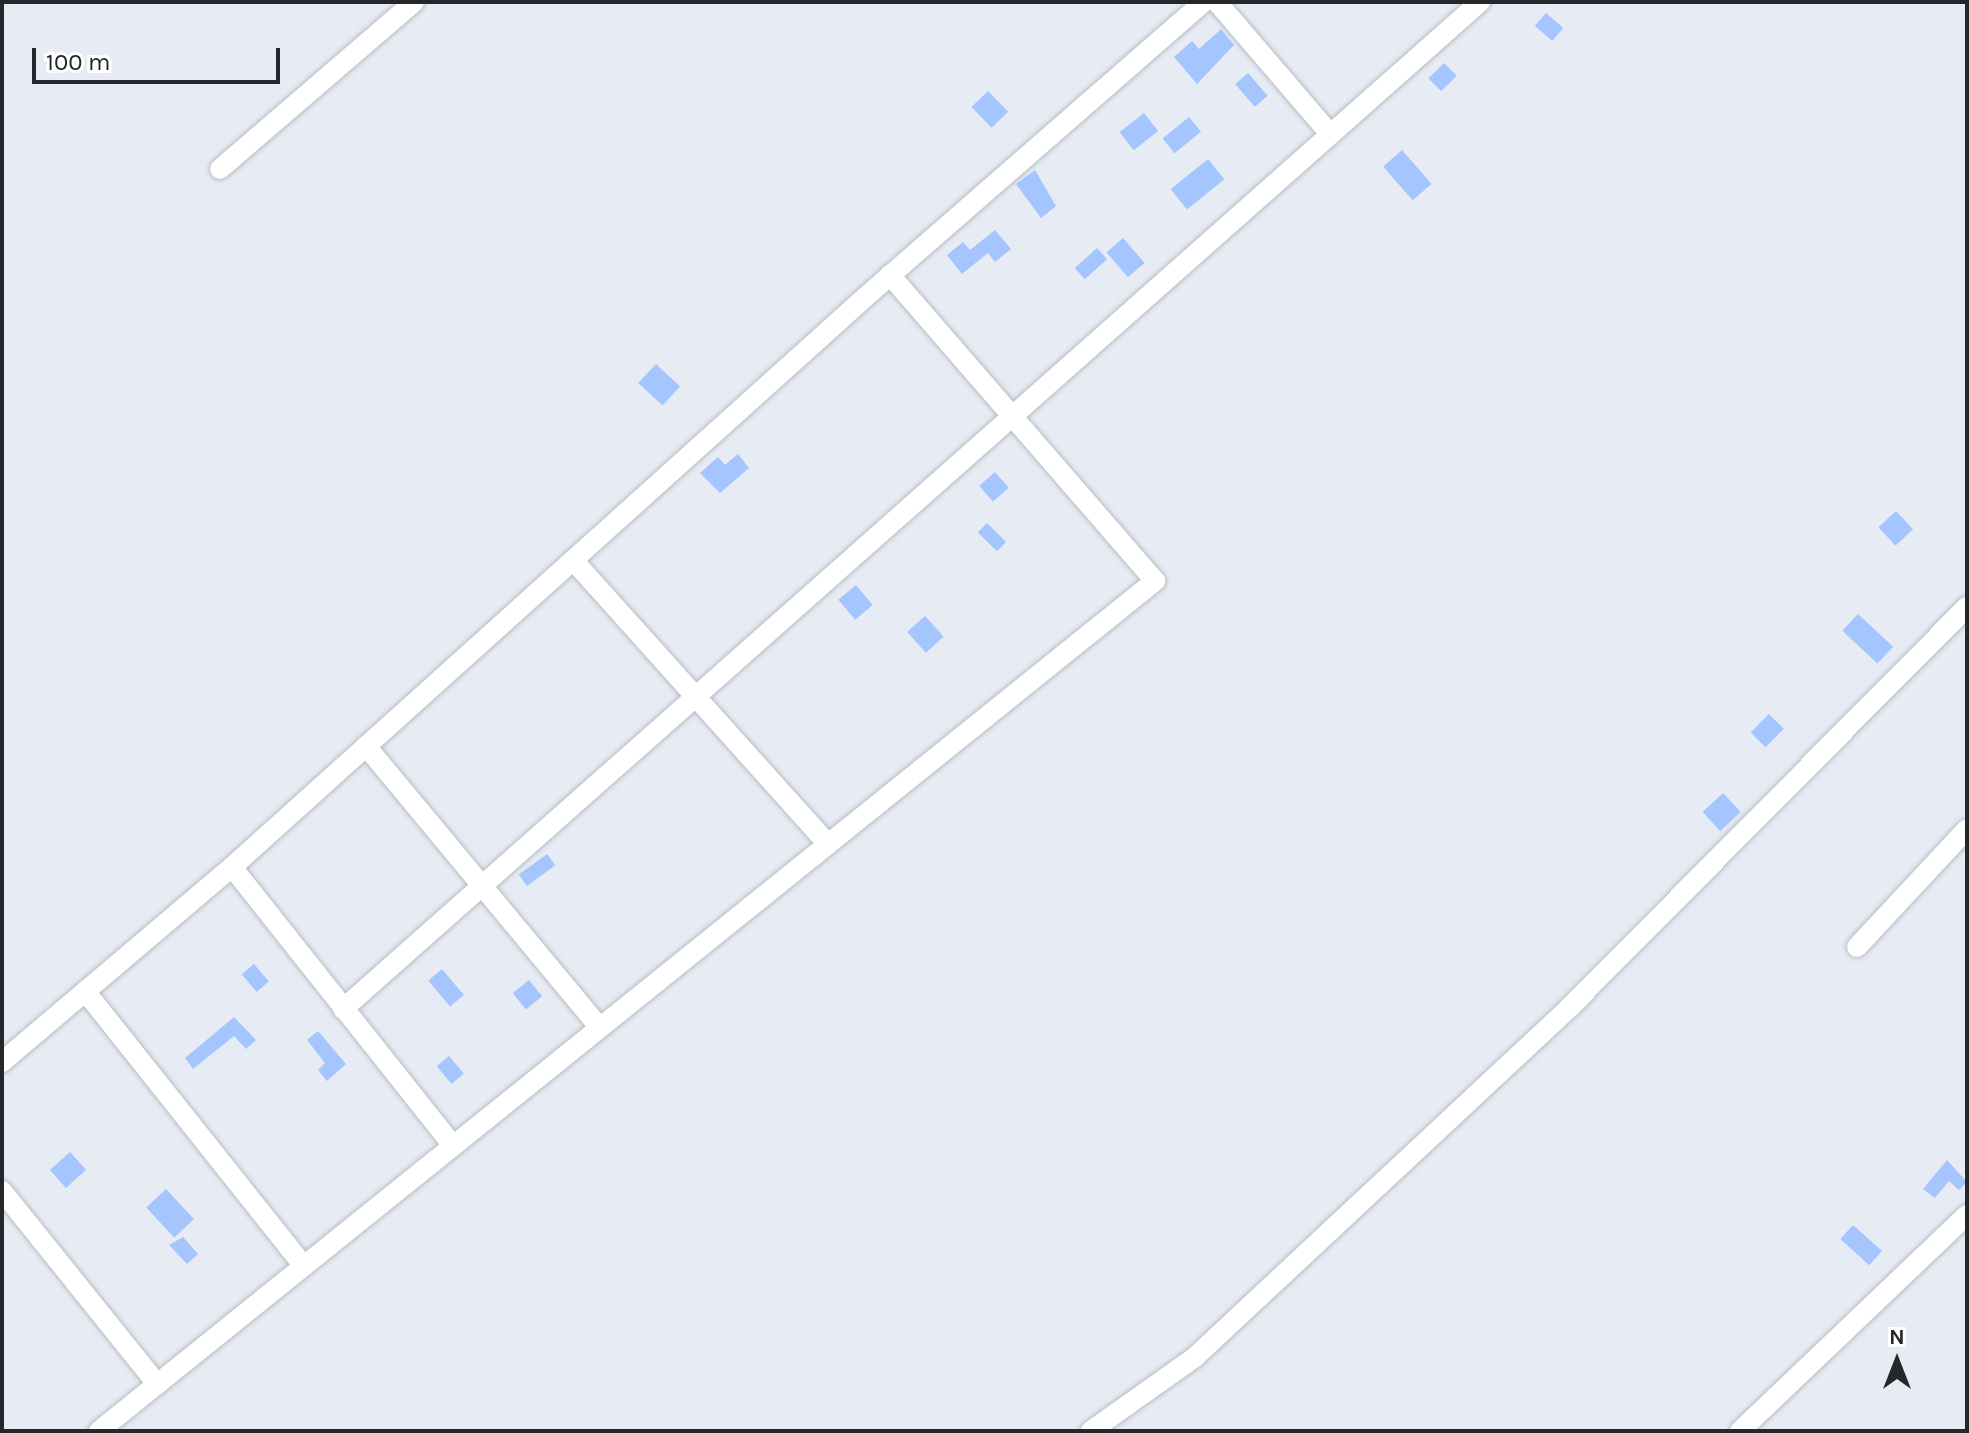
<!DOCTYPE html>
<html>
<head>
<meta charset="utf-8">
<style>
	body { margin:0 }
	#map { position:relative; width:1969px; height:1433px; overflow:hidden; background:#e7ecf4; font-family:Karla,sans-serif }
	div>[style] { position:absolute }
	.building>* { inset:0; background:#a4c5fe; transform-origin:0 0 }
	.roads { filter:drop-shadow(0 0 2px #b8bcc4) drop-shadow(0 0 2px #b8bcc4) }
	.minor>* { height:20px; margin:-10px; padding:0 10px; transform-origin:10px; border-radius:10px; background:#fff }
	span { translate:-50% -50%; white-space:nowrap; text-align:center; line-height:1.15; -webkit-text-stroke:6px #fff; paint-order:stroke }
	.frame { position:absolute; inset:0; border:4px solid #25272a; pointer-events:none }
	.north { position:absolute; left:1857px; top:1321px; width:80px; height:80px; -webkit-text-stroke:6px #fff; paint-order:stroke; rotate:0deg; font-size:22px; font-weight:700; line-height:32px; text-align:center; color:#25272a }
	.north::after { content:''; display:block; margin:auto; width:28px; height:36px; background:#25272a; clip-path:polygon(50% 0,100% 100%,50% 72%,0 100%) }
	.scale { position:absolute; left:32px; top:48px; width:248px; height:36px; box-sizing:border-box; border:4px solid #25272a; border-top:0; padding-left:10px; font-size:24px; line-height:28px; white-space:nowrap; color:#25272a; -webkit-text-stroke:6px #fff; paint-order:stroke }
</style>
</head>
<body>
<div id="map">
	<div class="building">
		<i style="left:1546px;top:13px;width:23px;height:17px;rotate:41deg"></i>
		<i style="clip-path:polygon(1221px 29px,1234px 45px,1197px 84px,1174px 57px,1192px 41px,1199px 49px)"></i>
		<i style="left:1444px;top:63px;width:18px;height:22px;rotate:45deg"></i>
		<i style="left:1248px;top:73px;width:30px;height:17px;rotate:49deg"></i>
		<i style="left:988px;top:91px;width:29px;height:23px;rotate:46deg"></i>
		<i style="left:1144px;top:113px;width:23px;height:31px;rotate:52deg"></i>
		<i style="left:1189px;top:117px;width:19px;height:34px;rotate:51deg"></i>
		<i style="left:1402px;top:150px;width:45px;height:25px;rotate:49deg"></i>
		<i style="left:1208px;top:159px;width:26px;height:48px;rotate:51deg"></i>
		<i style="clip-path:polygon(1035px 170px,1056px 206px,1041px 218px,1016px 184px)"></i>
		<i style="clip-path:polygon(995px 230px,1011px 249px,995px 262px,988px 253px,962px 274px,947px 255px,963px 242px,970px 250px)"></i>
		<i style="left:1123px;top:238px;width:33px;height:22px;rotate:49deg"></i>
		<i style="left:1097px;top:248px;width:15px;height:30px;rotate:48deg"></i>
		<i style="left:656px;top:364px;width:33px;height:26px;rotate:43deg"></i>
		<i style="clip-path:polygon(738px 454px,749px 468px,720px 493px,700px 473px,718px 457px,725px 465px)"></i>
		<i style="left:995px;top:472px;width:21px;height:21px;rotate:49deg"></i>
		<i style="left:1896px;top:511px;width:25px;height:24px;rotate:47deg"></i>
		<i style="left:987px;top:523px;width:27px;height:13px;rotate:45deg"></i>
		<i style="left:856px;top:585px;width:26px;height:23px;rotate:50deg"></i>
		<i style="left:1858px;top:614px;width:48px;height:23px;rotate:43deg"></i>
		<i style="left:925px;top:616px;width:28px;height:24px;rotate:48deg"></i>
		<i style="left:1769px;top:714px;width:21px;height:26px;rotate:45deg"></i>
		<i style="left:1723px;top:793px;width:26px;height:28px;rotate:47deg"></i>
		<i style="left:547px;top:854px;width:14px;height:35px;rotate:54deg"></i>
		<i style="left:254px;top:964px;width:23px;height:16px;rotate:50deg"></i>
		<i style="left:442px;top:969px;width:34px;height:18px;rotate:50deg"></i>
		<i style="left:529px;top:980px;width:21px;height:21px;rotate:51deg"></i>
		<i style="clip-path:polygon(234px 1017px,256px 1040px,246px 1049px,234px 1036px,193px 1069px,185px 1058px)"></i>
		<i style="clip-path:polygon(318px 1031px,346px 1064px,327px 1081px,318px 1070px,325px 1063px,307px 1040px)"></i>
		<i style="left:449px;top:1056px;width:23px;height:16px;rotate:50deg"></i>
		<i style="left:70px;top:1152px;width:24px;height:27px;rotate:48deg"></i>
		<i style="clip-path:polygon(1947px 1160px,1967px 1182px,1959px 1190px,1949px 1181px,1935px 1198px,1923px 1189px)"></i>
		<i style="left:166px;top:1189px;width:41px;height:27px;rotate:47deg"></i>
		<i style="left:1853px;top:1225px;width:39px;height:19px;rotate:42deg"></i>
		<i style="clip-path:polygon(183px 1237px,198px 1254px,187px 1264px,169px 1245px)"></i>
	</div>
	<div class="roads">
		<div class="minor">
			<i style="left:1217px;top:2px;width:174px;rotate:49.4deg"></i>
			<i style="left:220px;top:169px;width:256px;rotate:-40.7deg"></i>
			<i style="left:573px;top:560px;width:382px;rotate:48.1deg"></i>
			<i style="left:366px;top:746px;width:366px;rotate:50.3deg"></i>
			<i style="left:232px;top:867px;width:356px;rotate:51.6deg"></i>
			<i style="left:1857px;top:947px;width:161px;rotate:-47deg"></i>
			<i style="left:85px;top:991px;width:350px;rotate:51.5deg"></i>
			<i style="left:343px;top:1009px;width:1519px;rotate:-41.53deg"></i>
			<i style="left:2px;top:1062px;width:302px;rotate:-40.3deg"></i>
			<i style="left:232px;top:867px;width:858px;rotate:-41.98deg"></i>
			<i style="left:870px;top:293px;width:442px;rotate:-41.1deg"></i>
			<i style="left:2px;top:1191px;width:248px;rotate:51.2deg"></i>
			<i style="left:99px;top:1431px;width:1356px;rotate:-38.83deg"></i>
			<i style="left:1155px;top:581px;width:405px;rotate:-130.9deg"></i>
			<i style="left:1091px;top:1431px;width:128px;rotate:-35.4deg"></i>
			<i style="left:1195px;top:1357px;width:512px;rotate:-43.02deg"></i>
			<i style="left:1569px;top:1008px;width:565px;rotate:-45.22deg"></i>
			<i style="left:1740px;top:1431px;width:313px;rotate:-43.6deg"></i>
		</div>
	</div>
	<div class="frame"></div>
	<div class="north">N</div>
	<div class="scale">100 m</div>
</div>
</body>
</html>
